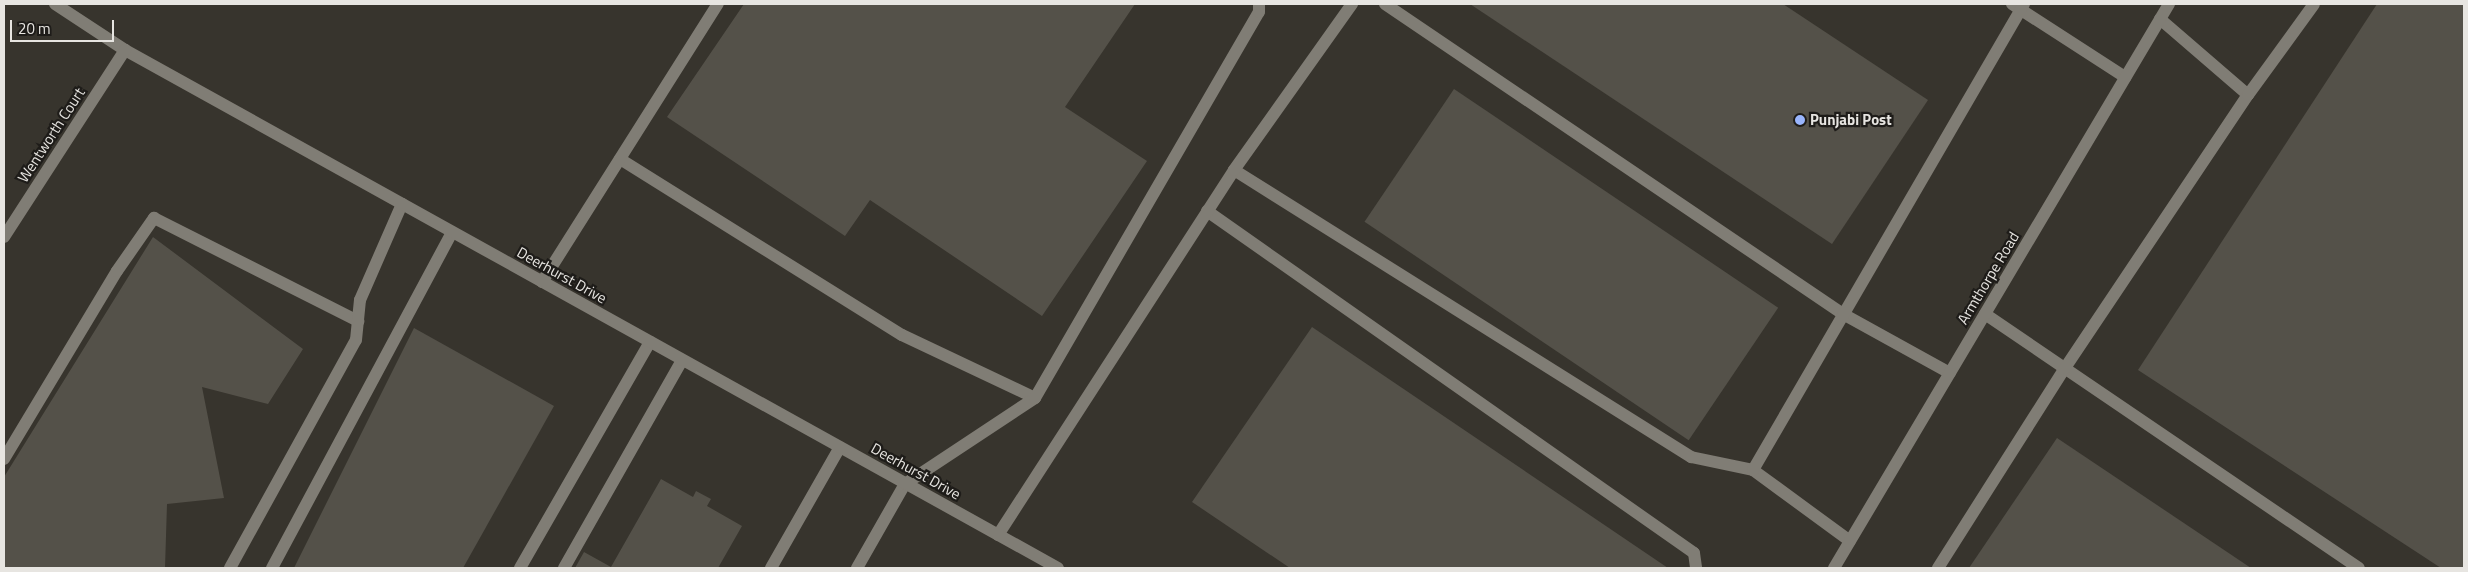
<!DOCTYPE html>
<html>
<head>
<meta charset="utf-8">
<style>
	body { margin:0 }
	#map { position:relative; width:2468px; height:572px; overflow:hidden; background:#37342d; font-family:"Titillium Web",sans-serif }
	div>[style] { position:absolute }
	.building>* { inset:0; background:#545149; transform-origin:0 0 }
	.lane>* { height:12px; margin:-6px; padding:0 6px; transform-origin:6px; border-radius:6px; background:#807d75 }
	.street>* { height:12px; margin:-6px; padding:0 6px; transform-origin:6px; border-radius:6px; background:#807d75 }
	.dots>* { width:14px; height:14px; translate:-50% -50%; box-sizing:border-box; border:2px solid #1e1c19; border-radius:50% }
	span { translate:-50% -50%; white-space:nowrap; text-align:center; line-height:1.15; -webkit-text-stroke:4.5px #1e1c19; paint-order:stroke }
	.poi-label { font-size:15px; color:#e7e5e1; font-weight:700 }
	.left { translate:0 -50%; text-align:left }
	.street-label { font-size:15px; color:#e7e5e1 }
	.frame { position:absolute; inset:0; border:5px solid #e7e5e1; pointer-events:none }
	.scale { position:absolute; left:10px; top:20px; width:104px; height:22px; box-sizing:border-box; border:2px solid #e7e5e1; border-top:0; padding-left:6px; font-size:15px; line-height:18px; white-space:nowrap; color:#e7e5e1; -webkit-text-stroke:4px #1e1c19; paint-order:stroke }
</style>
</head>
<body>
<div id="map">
	<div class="building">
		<i style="clip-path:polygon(744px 4px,1135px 4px,1065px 107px,1147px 161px,1042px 316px,870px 200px,845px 236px,667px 117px)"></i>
		<i style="clip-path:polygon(1470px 4px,1783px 4px,1928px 100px,1832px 244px)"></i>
		<i style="clip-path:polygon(2377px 4px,2464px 4px,2464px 568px,2441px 568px,2138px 370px)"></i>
		<i style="left:1454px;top:89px;width:391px;height:160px;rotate:34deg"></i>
		<i style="clip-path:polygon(153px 237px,303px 349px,268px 404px,202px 387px,224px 498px,167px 504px,165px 568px,4px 568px,4px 477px)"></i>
		<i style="clip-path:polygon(1312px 327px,1668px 568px,1290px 568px,1192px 502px)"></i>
		<i style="clip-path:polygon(414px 328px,554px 406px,463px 568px,294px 568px)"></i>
		<i style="clip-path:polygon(2057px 438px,2251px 568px,1969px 568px)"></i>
		<i style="clip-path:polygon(661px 479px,693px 497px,696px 491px,711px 499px,707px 506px,742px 526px,718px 568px,575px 568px,584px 552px,611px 567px)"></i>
	</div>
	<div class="lane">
		<i style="left:1385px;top:4px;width:553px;rotate:34.09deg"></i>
		<i style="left:1843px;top:314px;width:122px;rotate:28.9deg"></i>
		<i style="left:2012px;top:4px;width:135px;rotate:32.9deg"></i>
		<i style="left:2160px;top:19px;width:116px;rotate:40.8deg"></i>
		<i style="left:620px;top:159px;width:332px;rotate:32deg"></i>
		<i style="left:902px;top:335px;width:147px;rotate:25.3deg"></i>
		<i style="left:1234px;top:170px;width:540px;rotate:32.13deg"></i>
		<i style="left:1691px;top:457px;width:63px;rotate:11.8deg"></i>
		<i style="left:1753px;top:470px;width:120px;rotate:36.2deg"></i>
		<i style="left:1207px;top:211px;width:595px;rotate:35.08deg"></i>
		<i style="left:1694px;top:553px;width:15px;rotate:82deg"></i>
		<i style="left:542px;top:282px;width:329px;rotate:-57.7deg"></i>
		<i style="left:1985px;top:314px;width:452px;rotate:34.2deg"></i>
		<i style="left:4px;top:459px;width:219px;rotate:-59deg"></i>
		<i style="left:117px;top:271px;width:65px;rotate:-55.1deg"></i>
		<i style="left:154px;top:218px;width:229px;rotate:26.8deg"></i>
		<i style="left:1753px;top:470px;width:539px;rotate:-59.82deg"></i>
		<i style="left:998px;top:535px;width:435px;rotate:-57.1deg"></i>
		<i style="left:1234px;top:170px;width:204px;rotate:-54.6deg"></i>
		<i style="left:230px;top:568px;width:260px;rotate:-61.1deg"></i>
		<i style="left:356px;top:340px;width:40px;rotate:-84.3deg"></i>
		<i style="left:360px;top:300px;width:105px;rotate:-66.4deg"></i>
		<i style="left:272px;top:568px;width:381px;rotate:-61.8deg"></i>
		<i style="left:520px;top:568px;width:261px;rotate:-60.1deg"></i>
		<i style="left:564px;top:568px;width:239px;rotate:-60.4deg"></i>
		<i style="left:771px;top:568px;width:139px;rotate:-60.3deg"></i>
		<i style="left:857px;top:568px;width:97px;rotate:-60.3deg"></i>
		<i style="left:905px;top:484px;width:156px;rotate:-33.5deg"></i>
		<i style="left:1035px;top:398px;width:446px;rotate:-59.9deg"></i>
		<i style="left:1259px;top:12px;width:8px;rotate:-90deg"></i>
		<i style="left:1938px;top:568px;width:237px;rotate:-57.6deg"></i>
		<i style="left:2065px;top:368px;width:329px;rotate:-56.2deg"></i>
		<i style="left:2248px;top:95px;width:112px;rotate:-54deg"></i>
	</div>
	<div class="street">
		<i style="left:55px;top:4px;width:84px;rotate:33.3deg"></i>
		<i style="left:125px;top:50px;width:1067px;rotate:29.04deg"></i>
		<i style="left:4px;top:237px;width:223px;rotate:-57.1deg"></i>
		<i style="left:1834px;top:568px;width:656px;rotate:-59.29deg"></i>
	</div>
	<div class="dots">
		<i style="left:1800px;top:120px;background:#99b5fd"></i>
	</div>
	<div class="poi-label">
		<span class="left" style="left:1810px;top:120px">Punjabi Post</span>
	</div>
	<div class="street-label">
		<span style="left:51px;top:135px;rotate:-57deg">Wentworth Court</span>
		<span style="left:562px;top:275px;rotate:29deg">Deerhurst Drive</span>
		<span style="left:1988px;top:278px;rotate:-59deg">Armthorpe Road</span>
		<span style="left:916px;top:471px;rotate:29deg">Deerhurst Drive</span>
	</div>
	<div class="frame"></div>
	<div class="scale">20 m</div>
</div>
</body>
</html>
